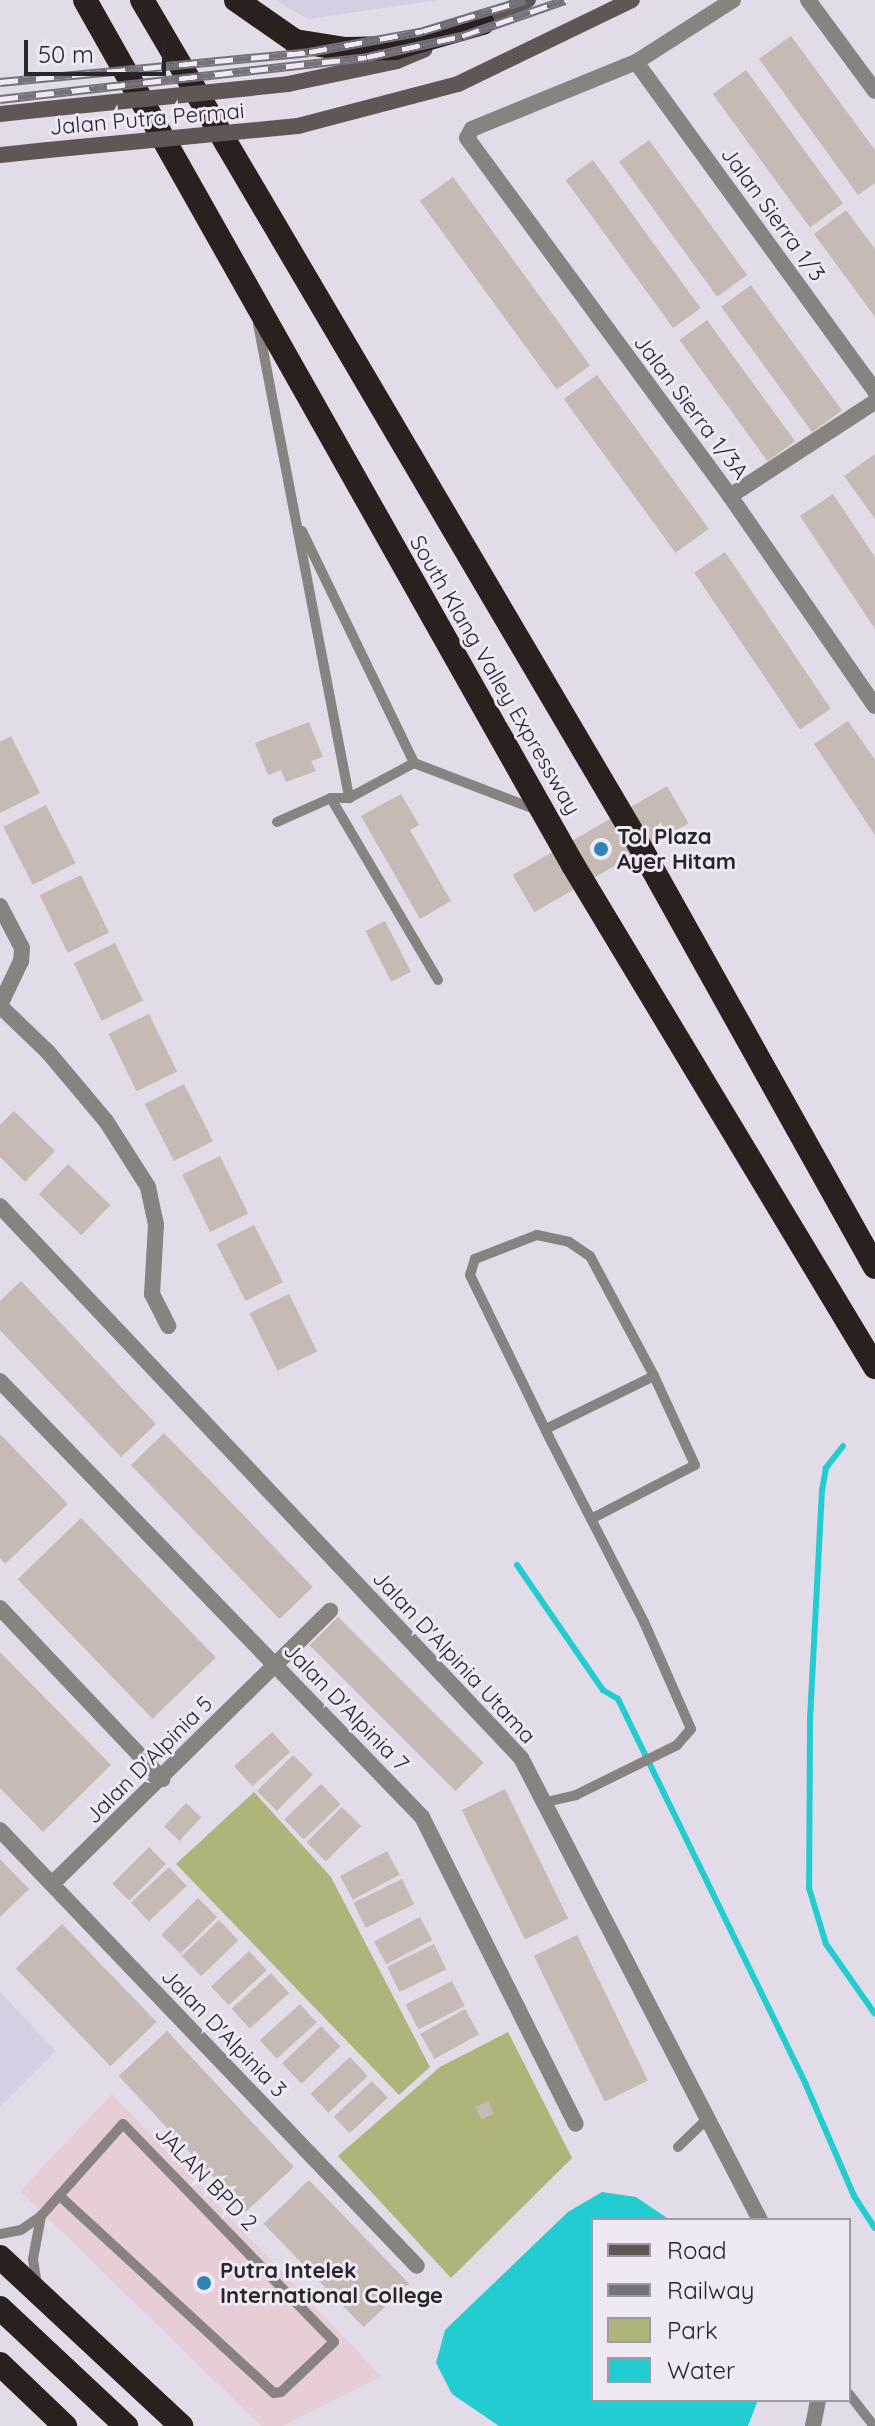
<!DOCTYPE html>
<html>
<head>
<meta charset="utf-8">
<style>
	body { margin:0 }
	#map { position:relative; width:875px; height:2426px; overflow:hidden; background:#e2dce8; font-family:Quicksand,sans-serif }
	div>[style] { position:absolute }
	.built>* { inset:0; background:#d7cfe1 }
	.education>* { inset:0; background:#e6cdd6 }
	.green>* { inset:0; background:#aeb47a }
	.water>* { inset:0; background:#22ccd1 }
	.stream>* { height:6px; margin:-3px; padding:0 3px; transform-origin:3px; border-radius:3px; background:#22ccd1 }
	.building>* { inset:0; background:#c6bab4; transform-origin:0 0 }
	.lane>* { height:10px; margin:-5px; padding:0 5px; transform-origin:5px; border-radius:5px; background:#888281 }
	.street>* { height:16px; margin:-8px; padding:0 8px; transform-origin:8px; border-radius:8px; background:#888281 }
	.secondary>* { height:16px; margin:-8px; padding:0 8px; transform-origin:8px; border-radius:8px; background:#5f5655 }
	.highway>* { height:24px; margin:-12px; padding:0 12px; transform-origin:12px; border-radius:12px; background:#2a201e }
	.rail>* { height:9px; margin-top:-4.5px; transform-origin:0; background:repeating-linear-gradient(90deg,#efe9f5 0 18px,#757279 0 36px); box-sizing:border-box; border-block:2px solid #757279 }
	.secondary-bridge>* { height:16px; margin:-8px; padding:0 8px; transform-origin:8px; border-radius:8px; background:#5f5655 }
	.dots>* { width:22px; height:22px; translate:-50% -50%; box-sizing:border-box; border:4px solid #efe9f5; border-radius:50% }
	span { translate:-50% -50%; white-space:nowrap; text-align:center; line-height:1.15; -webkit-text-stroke:6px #efe9f5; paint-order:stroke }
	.street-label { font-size:22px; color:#28262a }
	.poi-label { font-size:22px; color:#28262a; font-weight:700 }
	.left { translate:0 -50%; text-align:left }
	.legend { position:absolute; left:591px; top:2218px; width:260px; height:184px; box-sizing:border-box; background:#efe9f5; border:2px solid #9f9ba4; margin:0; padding:10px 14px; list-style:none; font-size:24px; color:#28262a }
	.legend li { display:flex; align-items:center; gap:16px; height:40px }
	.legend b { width:40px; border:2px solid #9f9ba4 }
	.scale { position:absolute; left:24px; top:40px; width:142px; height:36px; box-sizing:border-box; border:4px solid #28262a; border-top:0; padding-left:10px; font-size:24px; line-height:28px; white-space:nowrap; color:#28262a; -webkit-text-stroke:6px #efe9f5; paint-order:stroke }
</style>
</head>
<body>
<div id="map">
	<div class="built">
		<i style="clip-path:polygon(275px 0,438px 0,308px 19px)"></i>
		<i style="clip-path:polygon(0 1992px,56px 2051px,0 2107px)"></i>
	</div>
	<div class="education">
		<i style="clip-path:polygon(112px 2094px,381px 2376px,282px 2426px,261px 2426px,20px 2191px)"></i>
	</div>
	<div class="green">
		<i style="clip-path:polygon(254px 1792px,331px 1877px,430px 2067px,399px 2095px,176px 1864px)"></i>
		<i style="clip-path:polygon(508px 2032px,572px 2158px,451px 2278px,338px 2156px,440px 2067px)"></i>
	</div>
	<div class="water">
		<i style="clip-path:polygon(602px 2192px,636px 2197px,670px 2220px,593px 2220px,593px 2400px,758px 2400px,748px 2426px,499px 2426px,452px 2394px,436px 2363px,445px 2330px,568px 2212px)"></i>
	</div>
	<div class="stream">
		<i style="left:843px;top:1446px;width:28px;rotate:128deg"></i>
		<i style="left:826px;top:1468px;width:22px;rotate:100deg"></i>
		<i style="left:822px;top:1490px;width:232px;rotate:93deg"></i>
		<i style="left:810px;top:1722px;width:166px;rotate:90.3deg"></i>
		<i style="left:809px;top:1888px;width:59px;rotate:73.1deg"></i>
		<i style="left:826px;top:1944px;width:85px;rotate:55deg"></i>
		<i style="left:517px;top:1565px;width:152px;rotate:55.5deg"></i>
		<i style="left:603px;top:1690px;width:17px;rotate:31deg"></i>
		<i style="left:618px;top:1699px;width:429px;rotate:64deg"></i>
		<i style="left:806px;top:2085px;width:121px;rotate:66.6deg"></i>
		<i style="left:854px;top:2196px;width:38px;rotate:57deg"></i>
	</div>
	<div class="building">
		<i style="clip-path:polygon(791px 36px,875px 150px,875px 183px,858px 195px,759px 59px)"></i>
		<i style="left:746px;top:70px;width:165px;height:41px;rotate:54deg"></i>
		<i style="left:649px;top:140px;width:167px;height:37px;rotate:54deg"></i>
		<i style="left:593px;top:160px;width:183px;height:34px;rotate:54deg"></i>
		<i style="left:453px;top:177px;width:233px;height:41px;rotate:54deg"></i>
		<i style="clip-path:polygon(846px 210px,875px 249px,875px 317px,814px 234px)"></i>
		<i style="left:751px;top:285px;width:155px;height:37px;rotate:54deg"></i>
		<i style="left:707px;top:320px;width:150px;height:34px;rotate:54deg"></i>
		<i style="left:597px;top:375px;width:190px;height:41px;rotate:54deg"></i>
		<i style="clip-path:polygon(875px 454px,875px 519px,844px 476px)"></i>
		<i style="clip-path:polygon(833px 494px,875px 557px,875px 629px,800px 516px)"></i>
		<i style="left:725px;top:552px;width:189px;height:37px;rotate:56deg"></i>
		<i style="clip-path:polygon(848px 721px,875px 760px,875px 835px,814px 744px)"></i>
		<i style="clip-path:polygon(309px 722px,323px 757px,311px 761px,316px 771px,286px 782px,281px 770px,268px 775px,255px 743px)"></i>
		<i style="clip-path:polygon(11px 736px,40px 793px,0 813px,0 742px)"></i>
		<i style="left:667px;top:786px;width:43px;height:178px;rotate:60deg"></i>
		<i style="clip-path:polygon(401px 794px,419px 825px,410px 830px,451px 901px,420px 919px,361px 816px)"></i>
		<i style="left:46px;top:805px;width:65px;height:48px;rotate:63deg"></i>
		<i style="left:81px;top:875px;width:64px;height:46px;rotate:64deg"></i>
		<i style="left:385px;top:921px;width:57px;height:22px;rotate:63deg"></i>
		<i style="left:115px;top:943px;width:64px;height:46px;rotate:64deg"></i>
		<i style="left:149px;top:1014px;width:64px;height:45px;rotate:64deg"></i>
		<i style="left:184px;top:1084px;width:64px;height:44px;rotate:63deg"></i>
		<i style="clip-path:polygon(14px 1111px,55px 1151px,25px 1182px,0 1157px,0 1125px)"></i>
		<i style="left:220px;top:1156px;width:64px;height:42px;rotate:64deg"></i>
		<i style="left:68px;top:1164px;width:59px;height:42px;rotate:44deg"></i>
		<i style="left:254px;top:1225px;width:64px;height:42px;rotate:63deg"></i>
		<i style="clip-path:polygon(21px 1281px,156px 1424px,121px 1457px,0 1330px,0 1301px)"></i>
		<i style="left:289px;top:1294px;width:64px;height:44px;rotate:64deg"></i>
		<i style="left:164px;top:1433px;width:214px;height:46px;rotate:46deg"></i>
		<i style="clip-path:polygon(0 1434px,68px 1504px,5px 1564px,0 1558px)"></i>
		<i style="left:81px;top:1518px;width:194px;height:88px;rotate:46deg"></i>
		<i style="left:338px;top:1617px;width:206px;height:40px;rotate:45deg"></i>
		<i style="clip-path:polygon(0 1652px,111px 1765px,43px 1832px,0 1788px)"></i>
		<i style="left:272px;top:1732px;width:27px;height:51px;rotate:48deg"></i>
		<i style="left:293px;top:1755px;width:28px;height:51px;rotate:45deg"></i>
		<i style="left:321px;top:1784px;width:28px;height:51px;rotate:46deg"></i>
		<i style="left:505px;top:1789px;width:144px;height:48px;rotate:64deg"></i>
		<i style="left:186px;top:1803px;width:21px;height:32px;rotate:43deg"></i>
		<i style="left:342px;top:1807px;width:27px;height:50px;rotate:45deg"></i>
		<i style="left:149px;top:1847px;width:24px;height:52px;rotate:45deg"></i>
		<i style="left:387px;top:1851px;width:27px;height:53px;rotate:62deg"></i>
		<i style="clip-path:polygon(0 1859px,29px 1889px,0 1917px)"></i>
		<i style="left:169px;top:1867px;width:26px;height:52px;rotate:47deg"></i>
		<i style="left:402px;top:1879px;width:28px;height:54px;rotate:64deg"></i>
		<i style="left:198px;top:1898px;width:27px;height:52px;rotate:45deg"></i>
		<i style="left:420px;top:1917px;width:26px;height:52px;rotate:62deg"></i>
		<i style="left:219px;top:1920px;width:28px;height:52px;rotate:46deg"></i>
		<i style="left:62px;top:1924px;width:136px;height:64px;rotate:46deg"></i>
		<i style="left:577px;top:1935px;width:162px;height:48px;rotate:64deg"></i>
		<i style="left:434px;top:1944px;width:28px;height:52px;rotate:64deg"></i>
		<i style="left:249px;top:1951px;width:26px;height:52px;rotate:47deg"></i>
		<i style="left:271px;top:1973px;width:27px;height:53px;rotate:48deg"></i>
		<i style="left:452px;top:1981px;width:28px;height:52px;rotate:63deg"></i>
		<i style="left:300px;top:2004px;width:25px;height:54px;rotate:48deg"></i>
		<i style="left:465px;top:2009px;width:29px;height:51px;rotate:61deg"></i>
		<i style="left:321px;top:2026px;width:28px;height:54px;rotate:46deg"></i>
		<i style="left:167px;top:2031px;width:186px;height:66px;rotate:47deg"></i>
		<i style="left:350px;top:2057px;width:26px;height:54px;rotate:47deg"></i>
		<i style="left:372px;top:2081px;width:23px;height:52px;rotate:47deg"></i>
		<i style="left:488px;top:2101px;width:14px;height:14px;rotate:65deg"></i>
		<i style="left:309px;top:2180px;width:144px;height:63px;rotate:46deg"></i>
	</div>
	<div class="lane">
		<i style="left:258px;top:324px;width:483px;rotate:79.1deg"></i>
		<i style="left:302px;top:531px;width:258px;rotate:64.2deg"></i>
		<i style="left:277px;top:822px;width:59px;rotate:-24deg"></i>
		<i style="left:438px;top:980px;width:211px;rotate:-120.5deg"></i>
		<i style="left:331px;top:798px;width:18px"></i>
		<i style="left:349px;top:798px;width:74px;rotate:-28.3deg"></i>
		<i style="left:414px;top:763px;width:132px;rotate:20.9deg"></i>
		<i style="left:591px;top:1519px;width:117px;rotate:-27.4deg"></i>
		<i style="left:695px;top:1465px;width:98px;rotate:-114.7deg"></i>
		<i style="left:546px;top:1802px;width:31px;rotate:-13deg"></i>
		<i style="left:576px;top:1795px;width:113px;rotate:-26.3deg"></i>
		<i style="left:677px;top:1745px;width:21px;rotate:-49deg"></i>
		<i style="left:691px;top:1729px;width:117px;rotate:-113.7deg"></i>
		<i style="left:644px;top:1622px;width:208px;rotate:-117.2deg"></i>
		<i style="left:549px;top:1437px;width:180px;rotate:-116deg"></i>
		<i style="left:470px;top:1275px;width:17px;rotate:-73deg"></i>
		<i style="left:475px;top:1259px;width:66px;rotate:-21.2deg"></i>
		<i style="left:537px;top:1235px;width:33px;rotate:12deg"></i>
		<i style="left:569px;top:1242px;width:25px;rotate:34deg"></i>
		<i style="left:590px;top:1256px;width:136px;rotate:61.9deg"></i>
		<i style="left:654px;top:1376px;width:120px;rotate:153.9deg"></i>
		<i style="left:678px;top:2147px;width:42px;rotate:-44deg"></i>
		<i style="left:0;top:2234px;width:21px;rotate:-11deg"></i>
		<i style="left:21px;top:2230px;width:24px;rotate:-35deg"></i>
		<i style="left:41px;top:2216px;width:123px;rotate:-48.3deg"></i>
		<i style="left:123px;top:2124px;width:303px;rotate:45.9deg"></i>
		<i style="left:334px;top:2342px;width:73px;rotate:136.7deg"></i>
		<i style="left:281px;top:2392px;width:7px;rotate:172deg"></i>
		<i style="left:274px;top:2393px;width:289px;rotate:-137.4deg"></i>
		<i style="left:37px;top:2285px;width:26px;rotate:-99deg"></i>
		<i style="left:33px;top:2259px;width:44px;rotate:-79.5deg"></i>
		<i style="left:849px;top:2394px;width:41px;rotate:52deg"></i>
	</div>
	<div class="street">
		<i style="left:733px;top:0;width:115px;rotate:147.4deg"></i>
		<i style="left:636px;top:62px;width:177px;rotate:157.8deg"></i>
		<i style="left:472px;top:129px;width:10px;rotate:119deg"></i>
		<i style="left:467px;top:138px;width:444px;rotate:53.7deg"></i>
		<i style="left:730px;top:496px;width:255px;rotate:55.4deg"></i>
		<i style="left:808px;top:0;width:113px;rotate:53.6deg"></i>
		<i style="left:636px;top:62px;width:407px;rotate:54deg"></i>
		<i style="left:730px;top:496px;width:173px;rotate:-33deg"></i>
		<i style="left:0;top:906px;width:47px;rotate:62.4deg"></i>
		<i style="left:22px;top:948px;width:13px;rotate:94deg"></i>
		<i style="left:21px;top:961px;width:49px;rotate:115.5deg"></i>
		<i style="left:0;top:1006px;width:66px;rotate:43.8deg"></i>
		<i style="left:48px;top:1052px;width:90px;rotate:50deg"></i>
		<i style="left:106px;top:1121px;width:78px;rotate:57.5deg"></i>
		<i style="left:148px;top:1187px;width:39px;rotate:78deg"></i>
		<i style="left:156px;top:1225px;width:69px;rotate:93.3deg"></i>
		<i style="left:152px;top:1294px;width:36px;rotate:63deg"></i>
		<i style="left:0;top:1206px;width:759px;rotate:46.65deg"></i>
		<i style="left:521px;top:1758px;width:520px;rotate:62.65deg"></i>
		<i style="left:0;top:1381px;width:607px;rotate:45.93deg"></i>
		<i style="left:422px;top:1817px;width:343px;rotate:63.4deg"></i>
		<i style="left:0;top:1608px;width:236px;rotate:46.5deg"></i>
		<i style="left:0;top:1830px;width:603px;rotate:46.28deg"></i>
		<i style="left:52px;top:1884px;width:390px;rotate:-44.5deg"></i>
		<i style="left:813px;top:2426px;width:26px;rotate:-79deg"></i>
	</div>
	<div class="secondary">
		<i style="left:476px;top:26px;width:58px;rotate:-26.6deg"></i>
		<i style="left:288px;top:84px;width:111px;rotate:-11.9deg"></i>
		<i style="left:397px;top:61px;width:30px;rotate:-23deg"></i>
		<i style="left:0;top:114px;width:37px;rotate:-6deg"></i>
		<i style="left:298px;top:126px;width:165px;rotate:-14.7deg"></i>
		<i style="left:458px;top:84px;width:193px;rotate:-25.8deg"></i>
		<i style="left:0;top:155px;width:48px;rotate:-5.9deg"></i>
	</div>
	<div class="highway">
		<i style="left:85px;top:0;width:993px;rotate:60.57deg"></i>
		<i style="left:573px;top:865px;width:586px;rotate:58.97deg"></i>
		<i style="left:142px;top:0;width:968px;rotate:59.51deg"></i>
		<i style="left:633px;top:834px;width:496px;rotate:60.8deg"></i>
		<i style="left:236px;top:0;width:72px;rotate:34.8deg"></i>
		<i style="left:295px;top:41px;width:51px;rotate:9.1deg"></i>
		<i style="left:345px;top:49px;width:50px;rotate:-1.1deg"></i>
		<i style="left:395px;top:48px;width:91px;rotate:-15.9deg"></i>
		<i style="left:0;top:2257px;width:248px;rotate:43deg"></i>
		<i style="left:0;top:2308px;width:173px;rotate:43.1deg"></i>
		<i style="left:0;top:2364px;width:90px;rotate:43.6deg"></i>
	</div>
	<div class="rail">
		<i style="left:0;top:82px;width:310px;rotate:-5.5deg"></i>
		<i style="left:309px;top:52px;width:116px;rotate:-10.4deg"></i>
		<i style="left:423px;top:31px;width:107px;rotate:-16.9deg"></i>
		<i style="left:0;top:99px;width:369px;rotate:-6.5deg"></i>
		<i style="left:367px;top:57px;width:97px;rotate:-12.5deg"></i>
		<i style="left:462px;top:36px;width:109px;rotate:-19.3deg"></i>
	</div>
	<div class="secondary-bridge">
		<i style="left:37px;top:110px;width:252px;rotate:-5.9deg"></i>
		<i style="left:48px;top:150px;width:251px;rotate:-5.5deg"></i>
	</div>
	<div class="dots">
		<i style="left:601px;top:849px;background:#2e85b4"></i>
		<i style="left:204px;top:2283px;background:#2e85b4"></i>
	</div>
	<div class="street-label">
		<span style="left:147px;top:119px;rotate:-5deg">Jalan Putra Permai</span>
		<span style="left:773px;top:214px;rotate:54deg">Jalan Sierra 1/3</span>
		<span style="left:691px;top:407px;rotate:53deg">Jalan Sierra 1/3A</span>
		<span style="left:495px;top:675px;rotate:60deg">South Klang Valley Expressway</span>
		<span style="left:454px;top:1657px;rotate:47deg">Jalan D'Alpinia Utama</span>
		<span style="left:346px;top:1707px;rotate:46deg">Jalan D'Alpinia 7</span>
		<span style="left:149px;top:1760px;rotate:-45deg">Jalan D'Alpinia 5</span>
		<span style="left:224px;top:2033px;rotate:46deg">Jalan D'Alpinia 3</span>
		<span style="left:206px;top:2178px;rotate:46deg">JALAN BPD 2</span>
	</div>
	<div class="poi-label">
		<span class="left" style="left:617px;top:849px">Tol Plaza<br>Ayer Hitam</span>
		<span class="left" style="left:220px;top:2283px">Putra Intelek<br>International College</span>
	</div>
	<ul class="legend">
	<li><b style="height:10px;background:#5f5655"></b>Road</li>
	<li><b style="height:10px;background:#757279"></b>Railway</li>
	<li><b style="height:22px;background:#aeb47a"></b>Park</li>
	<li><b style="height:22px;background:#22ccd1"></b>Water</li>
	</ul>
	<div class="scale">50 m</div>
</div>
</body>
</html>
